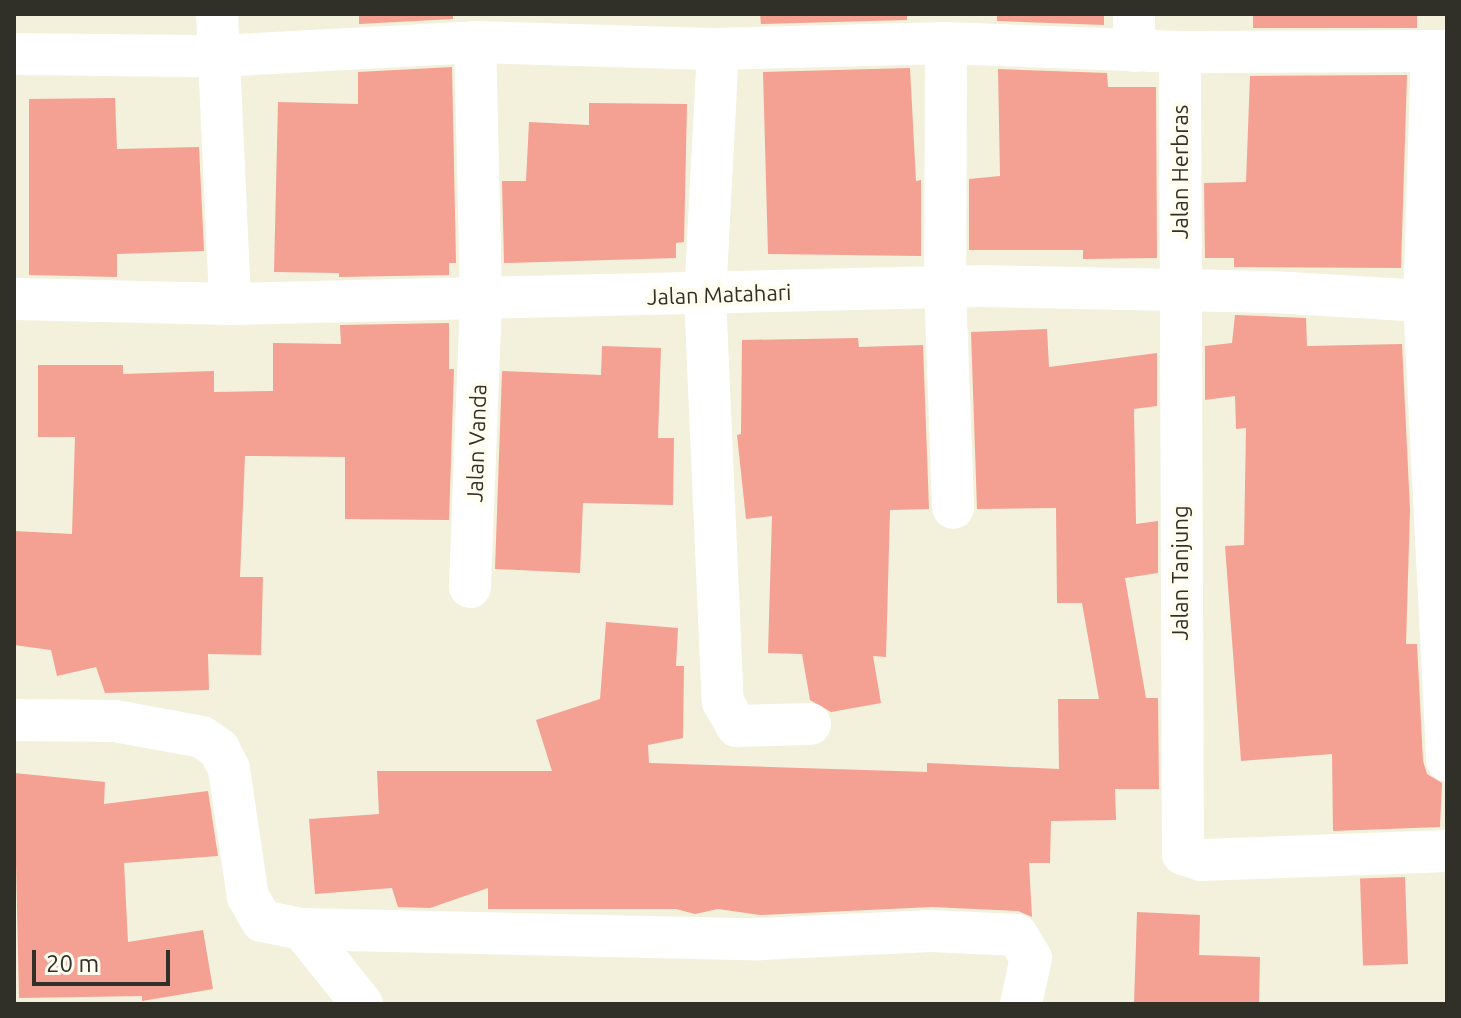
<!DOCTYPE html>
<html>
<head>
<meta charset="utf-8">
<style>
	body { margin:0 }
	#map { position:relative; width:1461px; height:1018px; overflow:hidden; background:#f3f0db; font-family:Ubuntu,sans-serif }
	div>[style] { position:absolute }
	.building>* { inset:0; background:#f4a093; transform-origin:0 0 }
	.minor>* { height:42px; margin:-21px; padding:0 21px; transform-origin:21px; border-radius:21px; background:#fff }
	span { translate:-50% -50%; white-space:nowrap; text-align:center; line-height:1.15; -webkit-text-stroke:8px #fffdf0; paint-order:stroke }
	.street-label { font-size:22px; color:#313028 }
	.frame { position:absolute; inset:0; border:16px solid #313028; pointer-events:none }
	.scale { position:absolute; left:32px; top:950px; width:138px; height:36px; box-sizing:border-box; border:4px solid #313028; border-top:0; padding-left:10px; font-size:24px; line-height:28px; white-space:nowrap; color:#313028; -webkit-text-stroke:6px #fffdf0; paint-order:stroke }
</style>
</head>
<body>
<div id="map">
	<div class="building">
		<i style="clip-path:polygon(359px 14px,453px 14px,453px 19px,359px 24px)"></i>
		<i style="clip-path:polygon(760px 14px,907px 14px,907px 20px,761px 24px)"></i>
		<i style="clip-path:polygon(997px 14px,1104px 14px,1104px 25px,997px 21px)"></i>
		<i style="left:1253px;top:14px;width:164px;height:14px"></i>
		<i style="clip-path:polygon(452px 67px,456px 263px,449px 263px,449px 275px,339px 277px,339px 273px,274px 272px,278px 102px,358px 104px,358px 72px)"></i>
		<i style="clip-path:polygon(910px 68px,916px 181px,921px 180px,921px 256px,768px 254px,763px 72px)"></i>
		<i style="clip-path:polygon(998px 69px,1107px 73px,1108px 87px,1156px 87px,1157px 258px,1083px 259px,1083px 250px,969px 250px,969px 179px,1000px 176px)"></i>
		<i style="clip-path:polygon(1407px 75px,1401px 268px,1234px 267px,1234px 258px,1205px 258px,1204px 183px,1246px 182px,1250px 76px)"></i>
		<i style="clip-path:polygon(115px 98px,117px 149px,199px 147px,204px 251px,117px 254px,117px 277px,29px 275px,29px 99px)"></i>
		<i style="clip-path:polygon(589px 103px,687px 104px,684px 242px,676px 243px,676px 258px,504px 263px,502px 181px,526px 181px,529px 122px,589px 125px)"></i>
		<i style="clip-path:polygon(1235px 315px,1306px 318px,1307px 346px,1402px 344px,1410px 510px,1406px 644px,1417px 644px,1423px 761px,1427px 774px,1442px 783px,1440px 827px,1333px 831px,1332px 754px,1241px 761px,1225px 546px,1244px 545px,1246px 428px,1236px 429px,1235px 396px,1205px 400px,1205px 346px,1232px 343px)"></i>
		<i style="clip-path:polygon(449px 323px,449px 369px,454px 369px,449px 520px,345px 519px,345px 457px,245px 456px,240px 577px,263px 577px,261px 655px,208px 654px,209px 690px,105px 693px,96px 667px,57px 676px,51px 650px,14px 645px,14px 531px,72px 534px,75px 437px,38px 437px,38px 365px,123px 365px,123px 374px,214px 371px,214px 392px,273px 391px,273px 343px,341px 344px,340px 325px)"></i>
		<i style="clip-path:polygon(1047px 329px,1049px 367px,1157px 353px,1157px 406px,1134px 409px,1136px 524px,1158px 521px,1158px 573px,1125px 578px,1146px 698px,1158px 698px,1159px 789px,1115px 789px,1116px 820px,1051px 821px,1050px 863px,1029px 863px,1032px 917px,1018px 911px,932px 907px,760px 915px,718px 909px,695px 914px,676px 909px,488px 909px,488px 888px,430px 908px,398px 907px,392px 888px,315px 894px,309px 819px,379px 814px,377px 771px,552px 771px,536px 720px,600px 699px,606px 622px,678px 628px,676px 666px,684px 666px,683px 738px,648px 745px,649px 763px,927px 772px,927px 763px,1059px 769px,1058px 699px,1099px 699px,1082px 603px,1057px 603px,1056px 508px,977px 509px,971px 332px)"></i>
		<i style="clip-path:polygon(858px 338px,859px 347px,923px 345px,929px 509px,890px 510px,886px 657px,873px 656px,881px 703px,831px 712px,810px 700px,802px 654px,768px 653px,772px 516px,746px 519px,737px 435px,741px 434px,742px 340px)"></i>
		<i style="clip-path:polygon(602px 346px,661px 348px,658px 438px,674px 438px,673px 505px,583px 503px,580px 573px,495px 569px,502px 371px,601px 375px)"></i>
		<i style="clip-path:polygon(14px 773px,105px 782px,104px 804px,208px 791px,218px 856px,124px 863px,128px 942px,203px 930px,213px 989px,142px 1001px,142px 996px,19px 998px)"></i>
		<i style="left:1405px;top:877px;width:87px;height:45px;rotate:88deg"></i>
		<i style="clip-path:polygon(1137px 912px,1200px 915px,1199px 955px,1260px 957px,1259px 1004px,1134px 1004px)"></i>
	</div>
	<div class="minor">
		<i style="left:217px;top:14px;width:290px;rotate:87.4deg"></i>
		<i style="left:1134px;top:14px;width:37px;rotate:90deg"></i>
		<i style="left:946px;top:43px;width:244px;rotate:90.2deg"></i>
		<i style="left:945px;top:287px;width:221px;rotate:87.9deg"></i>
		<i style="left:718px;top:49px;width:247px;rotate:93deg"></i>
		<i style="left:705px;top:296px;width:406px;rotate:87.5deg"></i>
		<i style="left:723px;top:702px;width:28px;rotate:60deg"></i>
		<i style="left:737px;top:726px;width:73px;rotate:-1.6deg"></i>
		<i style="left:1432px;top:51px;width:250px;rotate:91.8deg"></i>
		<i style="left:1424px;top:301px;width:460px;rotate:87.1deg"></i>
		<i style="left:1180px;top:52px;width:802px;rotate:89.79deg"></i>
		<i style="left:1183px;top:854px;width:19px;rotate:18deg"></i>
		<i style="left:1201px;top:860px;width:246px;rotate:-2.1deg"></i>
		<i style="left:14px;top:54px;width:204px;rotate:0.6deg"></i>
		<i style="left:218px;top:56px;width:257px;rotate:-3.1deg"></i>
		<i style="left:475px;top:42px;width:243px;rotate:1.7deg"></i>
		<i style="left:718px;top:49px;width:228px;rotate:-1.5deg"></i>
		<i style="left:946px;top:43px;width:234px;rotate:2.2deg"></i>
		<i style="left:1180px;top:52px;width:267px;rotate:-0.2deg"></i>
		<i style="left:14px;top:299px;width:216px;rotate:1.3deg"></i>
		<i style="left:230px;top:304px;width:753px;rotate:-1.37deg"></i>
		<i style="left:983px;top:286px;width:290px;rotate:1.2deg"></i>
		<i style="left:1273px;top:292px;width:151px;rotate:3.4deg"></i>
		<i style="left:470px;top:587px;width:288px;rotate:-87.8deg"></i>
		<i style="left:481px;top:299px;width:257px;rotate:-91.3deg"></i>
		<i style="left:14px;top:720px;width:101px;rotate:0.6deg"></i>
		<i style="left:115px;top:721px;width:88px;rotate:10.4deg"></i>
		<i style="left:202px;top:737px;width:21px;rotate:35deg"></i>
		<i style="left:219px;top:749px;width:22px;rotate:63deg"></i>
		<i style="left:229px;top:769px;width:129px;rotate:81.6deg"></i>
		<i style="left:248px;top:897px;width:28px;rotate:60deg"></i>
		<i style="left:262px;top:921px;width:41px;rotate:11.3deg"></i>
		<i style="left:302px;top:929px;width:96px;rotate:51.3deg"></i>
		<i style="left:302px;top:929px;width:458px;rotate:1.3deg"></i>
		<i style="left:760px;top:939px;width:171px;rotate:-2.7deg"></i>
		<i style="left:931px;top:931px;width:86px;rotate:2.7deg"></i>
		<i style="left:1017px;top:935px;width:27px;rotate:59deg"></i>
		<i style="left:1031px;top:958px;width:47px;rotate:102.3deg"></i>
	</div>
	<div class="street-label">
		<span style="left:1180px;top:172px;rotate:-90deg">Jalan Herbras</span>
		<span style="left:719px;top:294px;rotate:-2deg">Jalan Matahari</span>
		<span style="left:476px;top:443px;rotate:-88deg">Jalan Vanda</span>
		<span style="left:1180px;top:573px;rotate:-90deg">Jalan Tanjung</span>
	</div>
	<div class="frame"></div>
	<div class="scale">20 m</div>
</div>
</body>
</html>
